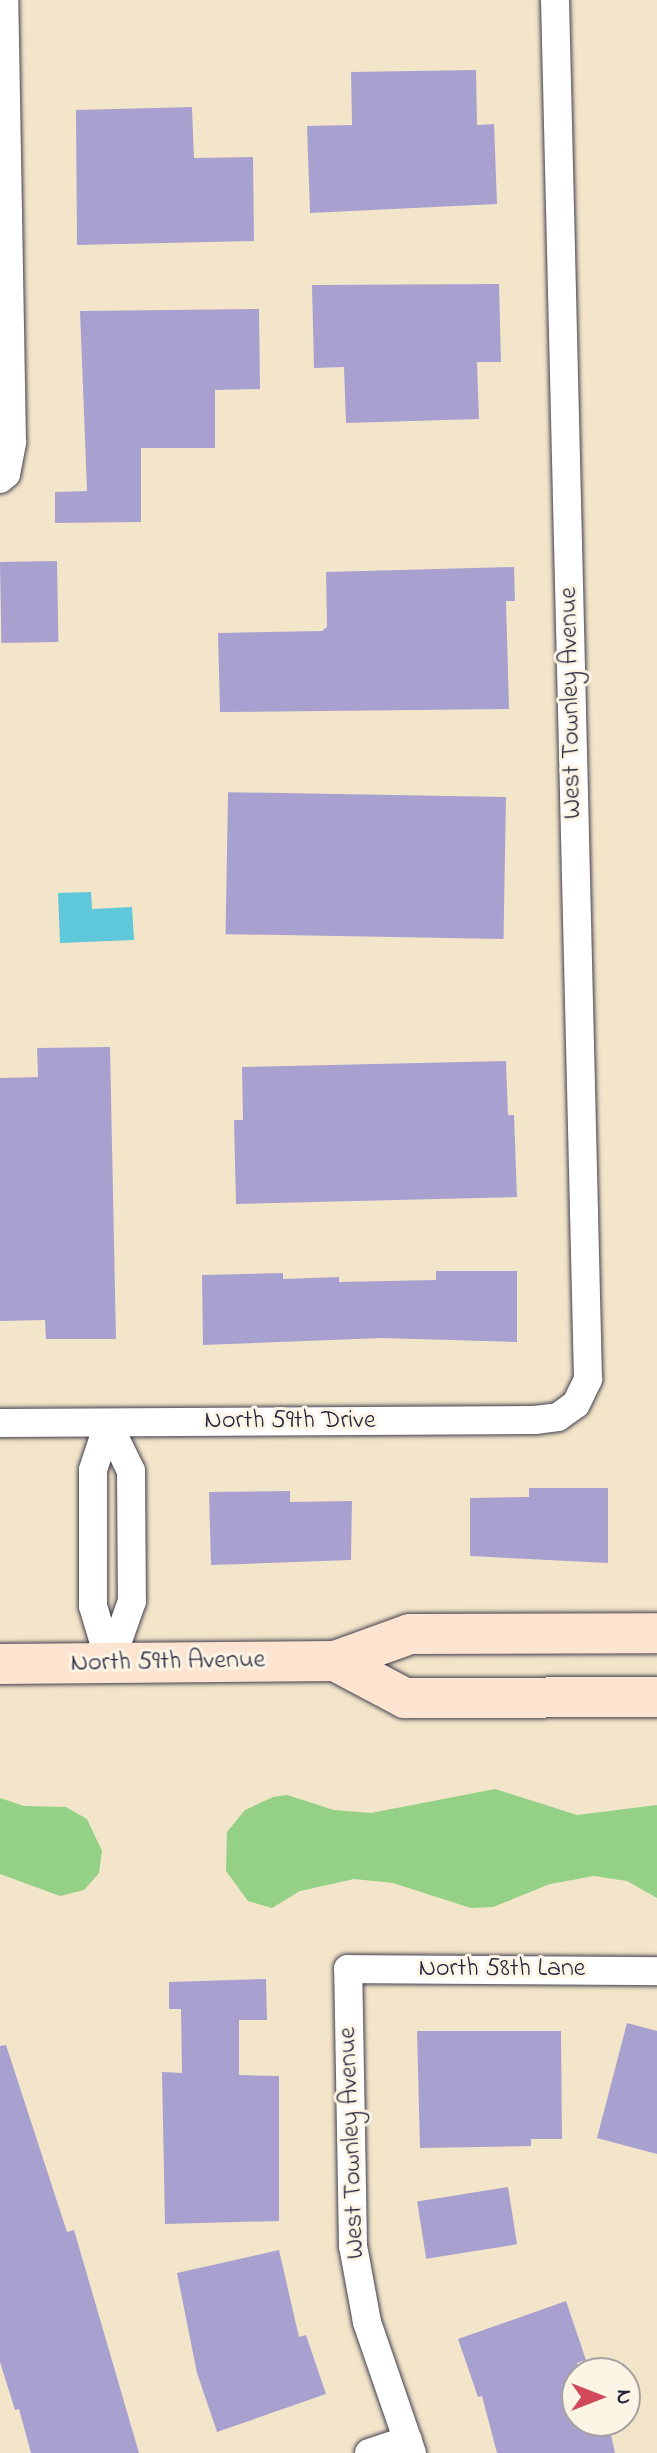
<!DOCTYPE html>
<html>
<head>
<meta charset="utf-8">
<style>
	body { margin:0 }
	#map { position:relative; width:657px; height:2453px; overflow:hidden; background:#f3e5c9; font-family:"Indie Flower",sans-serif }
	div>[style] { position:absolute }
	.green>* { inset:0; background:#94d086 }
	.water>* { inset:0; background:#5fc8db }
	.building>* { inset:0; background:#a8a1d0; transform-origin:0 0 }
	.roads { filter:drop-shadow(0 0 2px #413f50) drop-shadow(0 0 2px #413f50) }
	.street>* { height:28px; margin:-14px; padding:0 14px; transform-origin:14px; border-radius:14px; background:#fff }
	.secondary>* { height:40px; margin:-20px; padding:0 20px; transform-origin:20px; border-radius:20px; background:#fde4d1 }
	span { translate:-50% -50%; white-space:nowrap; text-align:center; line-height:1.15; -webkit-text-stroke:6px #fcf5e5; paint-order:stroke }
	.street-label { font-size:26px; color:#22223b }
	.north { position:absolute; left:561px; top:2357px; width:80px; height:80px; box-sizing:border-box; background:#fcf5e5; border:2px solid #a5a1a1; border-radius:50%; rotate:90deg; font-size:22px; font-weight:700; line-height:32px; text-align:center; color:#22223b }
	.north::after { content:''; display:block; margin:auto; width:28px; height:36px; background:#d1495b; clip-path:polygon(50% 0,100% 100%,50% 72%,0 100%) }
</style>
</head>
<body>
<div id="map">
	<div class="green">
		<i style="clip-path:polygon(495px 1789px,577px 1815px,657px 1805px,657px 1898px,627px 1881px,594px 1876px,550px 1884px,493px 1907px,471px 1908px,393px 1883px,354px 1879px,300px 1891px,272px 1908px,248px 1901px,226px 1871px,227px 1832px,245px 1810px,273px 1797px,287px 1795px,334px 1810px,371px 1813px)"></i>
		<i style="clip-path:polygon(0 1798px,24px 1806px,66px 1807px,87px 1819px,102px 1851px,99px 1873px,84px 1890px,60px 1896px,0 1874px)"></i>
	</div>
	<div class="water">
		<i style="clip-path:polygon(91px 892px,92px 909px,132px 907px,134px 940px,60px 943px,58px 893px)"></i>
	</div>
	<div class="building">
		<i style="clip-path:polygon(476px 70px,477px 125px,494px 124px,497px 204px,310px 213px,307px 126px,352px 125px,351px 72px)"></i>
		<i style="clip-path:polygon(192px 107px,194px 158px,253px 157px,254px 241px,77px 245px,76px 110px)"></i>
		<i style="clip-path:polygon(499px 284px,501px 362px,477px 362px,479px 419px,346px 423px,344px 367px,314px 368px,312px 285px)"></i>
		<i style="clip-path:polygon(259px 309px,260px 389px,215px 390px,215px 448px,141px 448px,141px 522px,55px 523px,55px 492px,87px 491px,80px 311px)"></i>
		<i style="left:57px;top:561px;width:81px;height:57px;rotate:89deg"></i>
		<i style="clip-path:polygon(514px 567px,515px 601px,506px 601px,509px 709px,220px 712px,218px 633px,322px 631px,327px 627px,326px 572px)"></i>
		<i style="left:506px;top:797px;width:142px;height:278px;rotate:91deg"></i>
		<i style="clip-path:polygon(110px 1047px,116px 1339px,46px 1339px,45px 1320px,0 1321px,0 1078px,38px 1077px,37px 1048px)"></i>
		<i style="clip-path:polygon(506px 1061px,508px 1115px,514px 1115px,517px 1197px,236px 1204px,234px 1120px,243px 1120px,242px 1067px)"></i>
		<i style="clip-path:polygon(436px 1271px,517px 1271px,517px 1342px,381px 1338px,203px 1345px,202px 1275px,283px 1273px,283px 1279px,339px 1277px,339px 1282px,436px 1280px)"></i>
		<i style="clip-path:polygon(529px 1488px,608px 1488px,608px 1563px,470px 1556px,470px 1498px,529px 1497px)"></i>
		<i style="clip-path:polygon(290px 1491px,290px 1502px,352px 1501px,351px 1560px,211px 1565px,209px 1492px)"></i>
		<i style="clip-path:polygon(266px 1979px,267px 2020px,239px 2020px,239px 2075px,279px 2076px,279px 2221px,165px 2224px,162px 2072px,182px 2073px,181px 2009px,169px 2009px,169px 1982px)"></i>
		<i style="clip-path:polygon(627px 2023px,657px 2031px,657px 2154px,597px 2138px)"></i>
		<i style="clip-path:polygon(417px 2031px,561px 2031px,562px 2139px,531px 2139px,531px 2146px,420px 2148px)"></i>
		<i style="clip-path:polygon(6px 2045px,67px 2232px,74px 2230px,139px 2453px,31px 2453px,19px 2409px,15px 2410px,0 2362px,0 2046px)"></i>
		<i style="left:508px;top:2187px;width:58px;height:92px;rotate:81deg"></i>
		<i style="clip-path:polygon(279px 2250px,299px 2337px,306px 2335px,326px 2394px,217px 2432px,197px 2373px,177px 2273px)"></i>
		<i style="clip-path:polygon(566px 2301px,586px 2360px,577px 2363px,577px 2421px,608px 2421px,615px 2453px,497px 2453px,482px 2396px,478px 2397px,458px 2339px)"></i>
	</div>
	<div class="roads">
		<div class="street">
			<i style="left:0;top:479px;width:8px;rotate:-40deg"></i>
			<i style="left:6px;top:474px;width:33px;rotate:-79deg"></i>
			<i style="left:12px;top:442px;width:442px;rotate:-91deg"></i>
			<i style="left:0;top:1423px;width:535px;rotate:-0.32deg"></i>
			<i style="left:535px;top:1420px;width:23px;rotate:-7deg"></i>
			<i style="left:558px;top:1417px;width:22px;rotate:-36deg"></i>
			<i style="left:576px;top:1404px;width:28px;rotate:-64deg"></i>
			<i style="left:588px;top:1379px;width:1379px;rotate:-91.37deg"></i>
			<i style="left:108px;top:1424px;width:52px;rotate:63.9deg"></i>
			<i style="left:131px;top:1471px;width:130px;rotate:89.6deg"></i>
			<i style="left:132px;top:1601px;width:66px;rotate:109.5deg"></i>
			<i style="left:108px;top:1424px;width:48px;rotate:108.1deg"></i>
			<i style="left:93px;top:1470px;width:136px;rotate:90deg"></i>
			<i style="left:93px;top:1606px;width:59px;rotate:73.4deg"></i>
			<i style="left:369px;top:2453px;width:41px;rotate:-18.4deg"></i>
			<i style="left:412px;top:2453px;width:139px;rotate:-109deg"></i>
			<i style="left:367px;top:2322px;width:77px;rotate:-100.4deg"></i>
			<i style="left:353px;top:2246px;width:277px;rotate:-91deg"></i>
			<i style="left:348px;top:1969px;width:309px;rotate:0.4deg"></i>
		</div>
		<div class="secondary">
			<i style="left:335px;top:1661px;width:79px;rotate:27.9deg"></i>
			<i style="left:405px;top:1698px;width:252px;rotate:-0.2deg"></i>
			<i style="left:0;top:1664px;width:335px;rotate:-0.5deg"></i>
			<i style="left:335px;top:1661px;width:80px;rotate:-19.8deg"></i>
			<i style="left:410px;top:1634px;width:247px;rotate:-0.2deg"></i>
		</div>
	</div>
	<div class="street-label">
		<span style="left:572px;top:703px;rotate:-91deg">West Townley Avenue</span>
		<span style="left:290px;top:1422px">North 59th Drive</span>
		<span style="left:168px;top:1663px;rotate:-1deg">North 59th Avenue</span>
		<span style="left:502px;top:1970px">North 58th Lane</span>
		<span style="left:353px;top:2143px;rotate:-92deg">West Townley Avenue</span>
	</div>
	<div class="north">N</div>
</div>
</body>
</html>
